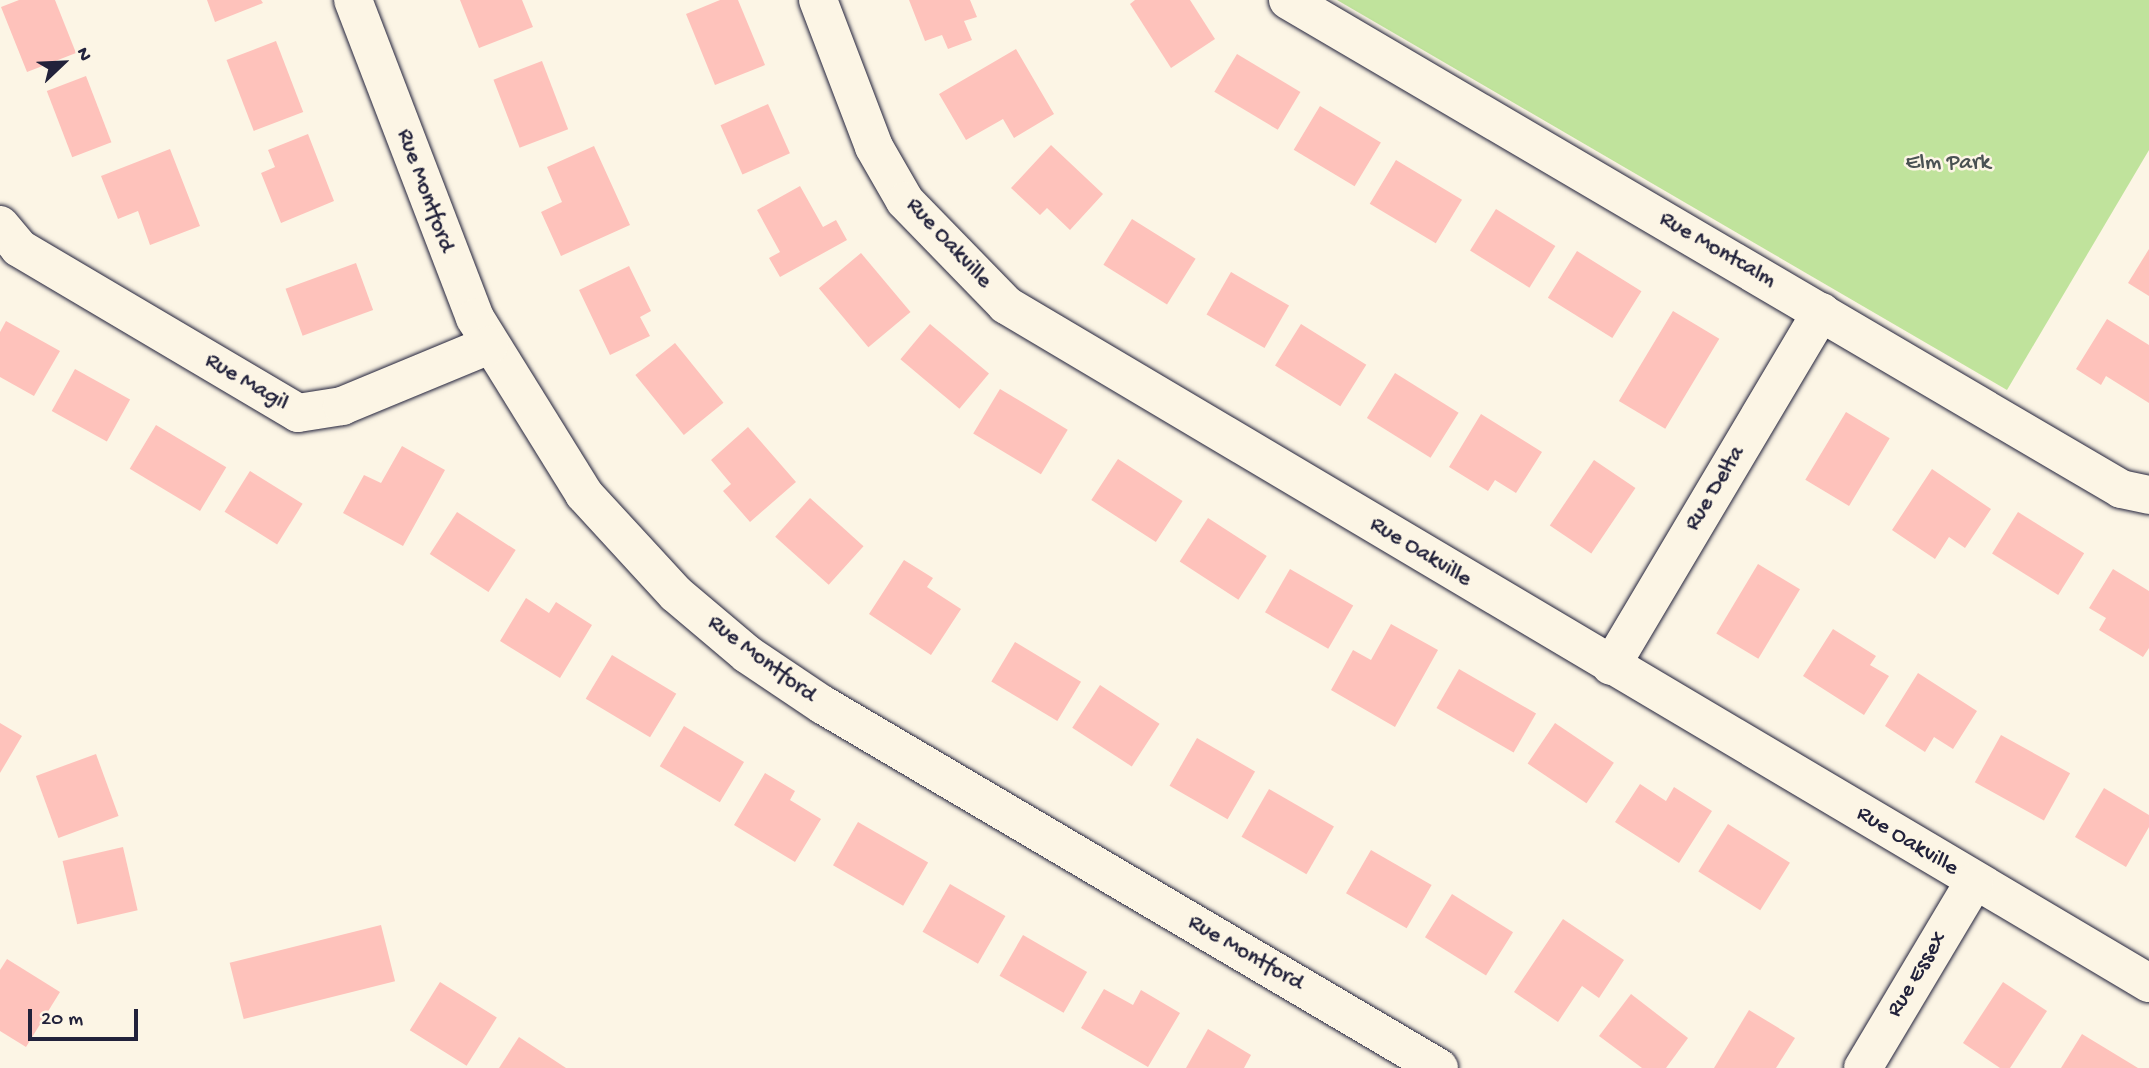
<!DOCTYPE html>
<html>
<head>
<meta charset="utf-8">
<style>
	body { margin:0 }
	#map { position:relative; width:2149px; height:1068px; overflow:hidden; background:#fcf5e5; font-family:"Gochi Hand",sans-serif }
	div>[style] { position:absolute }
	.green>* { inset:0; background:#c0e39c }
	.building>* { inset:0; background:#fec2bb; transform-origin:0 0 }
	.roads { filter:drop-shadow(0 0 2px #22223b) drop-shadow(0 0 2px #22223b) }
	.street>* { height:38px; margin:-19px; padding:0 19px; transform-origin:19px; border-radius:19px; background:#fcf5e5 }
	span { translate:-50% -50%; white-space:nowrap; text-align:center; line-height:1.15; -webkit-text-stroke:5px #fcf5e5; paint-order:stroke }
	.park-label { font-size:23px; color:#4a5253 }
	.street-label { font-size:23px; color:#22223b }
	.north { position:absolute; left:28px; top:28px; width:70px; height:70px; -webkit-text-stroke:5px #fcf5e5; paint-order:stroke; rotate:67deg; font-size:19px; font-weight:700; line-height:28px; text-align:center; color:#22223b }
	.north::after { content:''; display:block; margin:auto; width:24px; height:32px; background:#22223b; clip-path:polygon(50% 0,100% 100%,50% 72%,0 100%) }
	.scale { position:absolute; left:28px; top:1009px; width:110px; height:32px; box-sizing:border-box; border:4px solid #22223b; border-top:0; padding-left:9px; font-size:21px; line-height:24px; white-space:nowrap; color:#22223b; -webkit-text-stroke:5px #fcf5e5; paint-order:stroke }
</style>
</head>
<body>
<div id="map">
	<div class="green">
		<i style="clip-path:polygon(1337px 0,2149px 0,2149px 150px,2007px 390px)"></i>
	</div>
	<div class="building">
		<i style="clip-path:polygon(19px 0,55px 0,76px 53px,27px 72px,1px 7px)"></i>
		<i style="clip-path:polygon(207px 0,261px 0,263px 3px,215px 22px)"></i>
		<i style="clip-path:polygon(460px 0,522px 0,533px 27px,479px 48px)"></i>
		<i style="clip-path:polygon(720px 0,738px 0,765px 65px,715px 85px,686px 14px)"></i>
		<i style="clip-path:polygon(909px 0,970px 0,977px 17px,964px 21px,972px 40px,948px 49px,942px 35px,925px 41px)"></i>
		<i style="clip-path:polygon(1135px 0,1190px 0,1215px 39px,1171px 68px,1130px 4px)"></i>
		<i style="left:276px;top:41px;width:76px;height:53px;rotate:69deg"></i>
		<i style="clip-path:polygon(1016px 49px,1054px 114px,1014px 138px,1003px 119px,966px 140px,939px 94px)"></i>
		<i style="left:1237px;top:54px;width:74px;height:44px;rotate:31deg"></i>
		<i style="left:542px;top:61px;width:73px;height:52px;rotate:69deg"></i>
		<i style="left:86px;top:76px;width:71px;height:42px;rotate:69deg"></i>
		<i style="left:768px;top:104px;width:54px;height:52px;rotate:66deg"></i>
		<i style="left:1320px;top:106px;width:71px;height:51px;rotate:31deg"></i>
		<i style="clip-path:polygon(308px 134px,334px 201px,281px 223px,261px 173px,275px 167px,268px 150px)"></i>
		<i style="clip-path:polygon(1051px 145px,1103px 194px,1070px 230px,1047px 208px,1040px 215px,1011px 188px)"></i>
		<i style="clip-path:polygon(594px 146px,630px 225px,561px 256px,541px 212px,562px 202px,547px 167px)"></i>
		<i style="clip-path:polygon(170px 149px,200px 226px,150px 245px,138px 211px,118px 219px,101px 176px)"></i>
		<i style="left:1396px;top:160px;width:77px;height:51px;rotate:31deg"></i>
		<i style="clip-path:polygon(800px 186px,823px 227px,836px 220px,847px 240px,780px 277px,769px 258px,780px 252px,757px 210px)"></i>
		<i style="left:1496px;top:209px;width:70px;height:49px;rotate:32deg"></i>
		<i style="left:1132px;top:219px;width:75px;height:54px;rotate:32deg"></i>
		<i style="clip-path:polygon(2149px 249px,2149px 296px,2128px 283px)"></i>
		<i style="left:1577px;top:251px;width:76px;height:55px;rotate:32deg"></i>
		<i style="left:861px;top:253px;width:77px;height:55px;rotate:50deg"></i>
		<i style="left:356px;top:263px;width:50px;height:75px;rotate:70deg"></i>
		<i style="clip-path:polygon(629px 266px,651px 311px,640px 317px,650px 336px,610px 355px,579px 290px)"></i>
		<i style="left:1231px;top:272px;width:67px;height:49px;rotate:30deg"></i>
		<i style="left:1673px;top:311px;width:54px;height:105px;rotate:31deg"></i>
		<i style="clip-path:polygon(2107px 319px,2149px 345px,2149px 403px,2106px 376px,2101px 385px,2076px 369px)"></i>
		<i style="clip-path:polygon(6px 321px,60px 351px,34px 396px,0 377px,0 332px)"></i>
		<i style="left:930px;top:324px;width:77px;height:46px;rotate:40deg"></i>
		<i style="left:1301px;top:324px;width:77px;height:49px;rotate:32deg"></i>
		<i style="left:675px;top:343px;width:77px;height:51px;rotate:51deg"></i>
		<i style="left:75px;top:369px;width:63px;height:48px;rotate:29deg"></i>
		<i style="left:1395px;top:373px;width:75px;height:53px;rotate:32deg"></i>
		<i style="left:1000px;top:389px;width:79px;height:52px;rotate:31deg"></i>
		<i style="left:1846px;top:412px;width:51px;height:79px;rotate:31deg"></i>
		<i style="clip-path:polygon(1481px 414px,1542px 452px,1516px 493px,1495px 480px,1488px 491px,1449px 467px)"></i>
		<i style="left:156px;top:425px;width:82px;height:51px;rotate:31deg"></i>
		<i style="clip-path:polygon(748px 427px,796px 482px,750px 522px,723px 491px,731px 484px,711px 460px)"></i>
		<i style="clip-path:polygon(402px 446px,445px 470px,403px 546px,343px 513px,364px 475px,381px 483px)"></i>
		<i style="left:1118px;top:459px;width:77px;height:49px;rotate:33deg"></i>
		<i style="left:1594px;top:460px;width:50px;height:79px;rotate:34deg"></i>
		<i style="clip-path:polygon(1932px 469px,1991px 509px,1965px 548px,1949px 537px,1935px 559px,1892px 530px)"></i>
		<i style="left:250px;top:471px;width:62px;height:48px;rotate:32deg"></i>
		<i style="left:810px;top:498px;width:72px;height:52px;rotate:42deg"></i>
		<i style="left:457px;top:512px;width:70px;height:50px;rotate:33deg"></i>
		<i style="left:2018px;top:512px;width:78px;height:49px;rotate:32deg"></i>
		<i style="left:1208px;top:518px;width:70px;height:52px;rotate:33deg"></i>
		<i style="clip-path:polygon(904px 560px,933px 578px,927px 587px,961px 609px,931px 655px,869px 614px)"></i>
		<i style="left:1758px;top:564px;width:49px;height:81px;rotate:31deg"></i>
		<i style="left:1290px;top:569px;width:73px;height:50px;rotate:30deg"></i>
		<i style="clip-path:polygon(2113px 569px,2149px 591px,2149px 648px,2143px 657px,2099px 630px,2106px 618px,2089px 608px)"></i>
		<i style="clip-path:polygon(526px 598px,549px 613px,556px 602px,592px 625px,560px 678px,500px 641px)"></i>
		<i style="clip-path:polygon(1391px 624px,1438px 650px,1395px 727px,1331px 690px,1353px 650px,1371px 660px)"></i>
		<i style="clip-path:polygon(1833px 629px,1876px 656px,1870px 665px,1889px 676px,1864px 715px,1803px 676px)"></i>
		<i style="left:1015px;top:642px;width:77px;height:46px;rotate:31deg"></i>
		<i style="left:612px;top:655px;width:75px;height:51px;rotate:31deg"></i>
		<i style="left:1459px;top:669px;width:89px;height:45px;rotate:30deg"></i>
		<i style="clip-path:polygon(1918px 673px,1977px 711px,1953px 749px,1934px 737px,1925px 752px,1885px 726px)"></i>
		<i style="left:1100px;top:685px;width:71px;height:51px;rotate:33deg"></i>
		<i style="clip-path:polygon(0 723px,22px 736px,0 773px)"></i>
		<i style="left:1555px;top:723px;width:71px;height:49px;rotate:34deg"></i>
		<i style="left:684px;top:726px;width:70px;height:47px;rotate:31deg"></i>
		<i style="left:2001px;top:735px;width:79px;height:54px;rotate:29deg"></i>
		<i style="left:1197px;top:738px;width:67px;height:55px;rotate:30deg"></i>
		<i style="left:96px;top:754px;width:66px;height:64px;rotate:70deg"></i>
		<i style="clip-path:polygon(765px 773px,795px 791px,790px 800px,821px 819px,795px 862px,734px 825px)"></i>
		<i style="clip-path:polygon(1640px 784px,1666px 801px,1674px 787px,1712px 811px,1679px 863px,1615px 822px)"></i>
		<i style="clip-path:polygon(2104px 788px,2149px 815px,2149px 827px,2126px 867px,2075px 837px)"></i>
		<i style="left:1269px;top:789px;width:75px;height:55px;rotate:30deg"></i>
		<i style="left:858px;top:822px;width:81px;height:50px;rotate:30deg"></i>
		<i style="left:1728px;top:824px;width:73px;height:56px;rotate:32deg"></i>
		<i style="left:123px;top:847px;width:65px;height:62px;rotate:77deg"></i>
		<i style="left:1371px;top:850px;width:70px;height:50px;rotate:30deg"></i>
		<i style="left:950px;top:884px;width:64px;height:55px;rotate:30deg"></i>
		<i style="left:1452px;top:894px;width:72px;height:51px;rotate:32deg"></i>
		<i style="clip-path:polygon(1563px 919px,1624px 960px,1599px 998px,1582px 986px,1558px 1022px,1514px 992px)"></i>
		<i style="left:381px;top:925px;width:58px;height:156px;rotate:76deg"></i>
		<i style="left:1023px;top:935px;width:74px;height:47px;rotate:30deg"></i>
		<i style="clip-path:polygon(7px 959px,60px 992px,26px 1047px,0 1031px,0 970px)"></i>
		<i style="left:440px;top:982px;width:67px;height:57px;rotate:32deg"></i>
		<i style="clip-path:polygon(2003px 982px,2047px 1011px,2010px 1068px,2000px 1068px,1963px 1043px)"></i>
		<i style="clip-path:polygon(1104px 989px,1133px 1005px,1141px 990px,1180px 1013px,1148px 1067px,1081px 1028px)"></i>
		<i style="clip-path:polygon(1631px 994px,1688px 1038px,1666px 1068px,1642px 1068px,1599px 1036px)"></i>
		<i style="clip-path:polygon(1749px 1010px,1795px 1038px,1776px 1068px,1714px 1068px)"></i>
		<i style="clip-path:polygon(1208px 1029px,1251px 1055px,1244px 1068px,1186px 1068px)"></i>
		<i style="clip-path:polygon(2082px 1034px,2138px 1068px,2061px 1068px)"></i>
		<i style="clip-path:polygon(519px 1037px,566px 1068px,499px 1068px)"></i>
	</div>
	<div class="roads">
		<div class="street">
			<i style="left:353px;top:0;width:341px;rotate:69deg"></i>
			<i style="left:475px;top:318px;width:207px;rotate:58.2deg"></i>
			<i style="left:584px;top:494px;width:136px;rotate:47.4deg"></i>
			<i style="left:676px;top:594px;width:93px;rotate:40.2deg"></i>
			<i style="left:747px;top:654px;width:92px;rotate:33.9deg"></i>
			<i style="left:823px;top:705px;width:715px;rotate:30.51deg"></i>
			<i style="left:818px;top:0;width:157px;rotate:69.1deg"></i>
			<i style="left:874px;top:147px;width:62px;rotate:60.1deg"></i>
			<i style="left:905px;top:201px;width:145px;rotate:45.8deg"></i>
			<i style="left:1006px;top:305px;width:1329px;rotate:30.68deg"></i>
			<i style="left:1288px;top:0;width:966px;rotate:30.41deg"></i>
			<i style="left:2121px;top:489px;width:29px;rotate:12deg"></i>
			<i style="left:0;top:225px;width:30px;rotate:50deg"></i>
			<i style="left:19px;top:248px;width:324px;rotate:30.6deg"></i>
			<i style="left:298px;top:413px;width:45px;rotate:-9deg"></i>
			<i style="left:342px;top:406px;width:159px;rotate:-22.5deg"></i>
			<i style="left:1611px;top:666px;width:412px;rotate:-59.3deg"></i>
			<i style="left:1863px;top:1068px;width:217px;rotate:-59.2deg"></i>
		</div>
	</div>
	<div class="park-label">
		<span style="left:1948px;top:164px">Elm Park</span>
	</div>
	<div class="street-label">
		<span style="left:424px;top:191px;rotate:70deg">Rue Montford</span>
		<span style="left:948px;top:244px;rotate:47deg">Rue Oakville</span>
		<span style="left:1717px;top:251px;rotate:30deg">Rue Montcalm</span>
		<span style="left:246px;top:383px;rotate:30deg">Rue Magil</span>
		<span style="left:1716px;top:489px;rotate:-59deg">Rue Delta</span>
		<span style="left:1420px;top:553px;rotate:31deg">Rue Oakville</span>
		<span style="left:761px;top:660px;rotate:37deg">Rue Montford</span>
		<span style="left:1907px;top:842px;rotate:31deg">Rue Oakville</span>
		<span style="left:1245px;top:954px;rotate:30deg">Rue Montford</span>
		<span style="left:1918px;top:975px;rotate:-59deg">Rue Essex</span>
	</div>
	<div class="north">N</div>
	<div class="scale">20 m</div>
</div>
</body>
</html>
